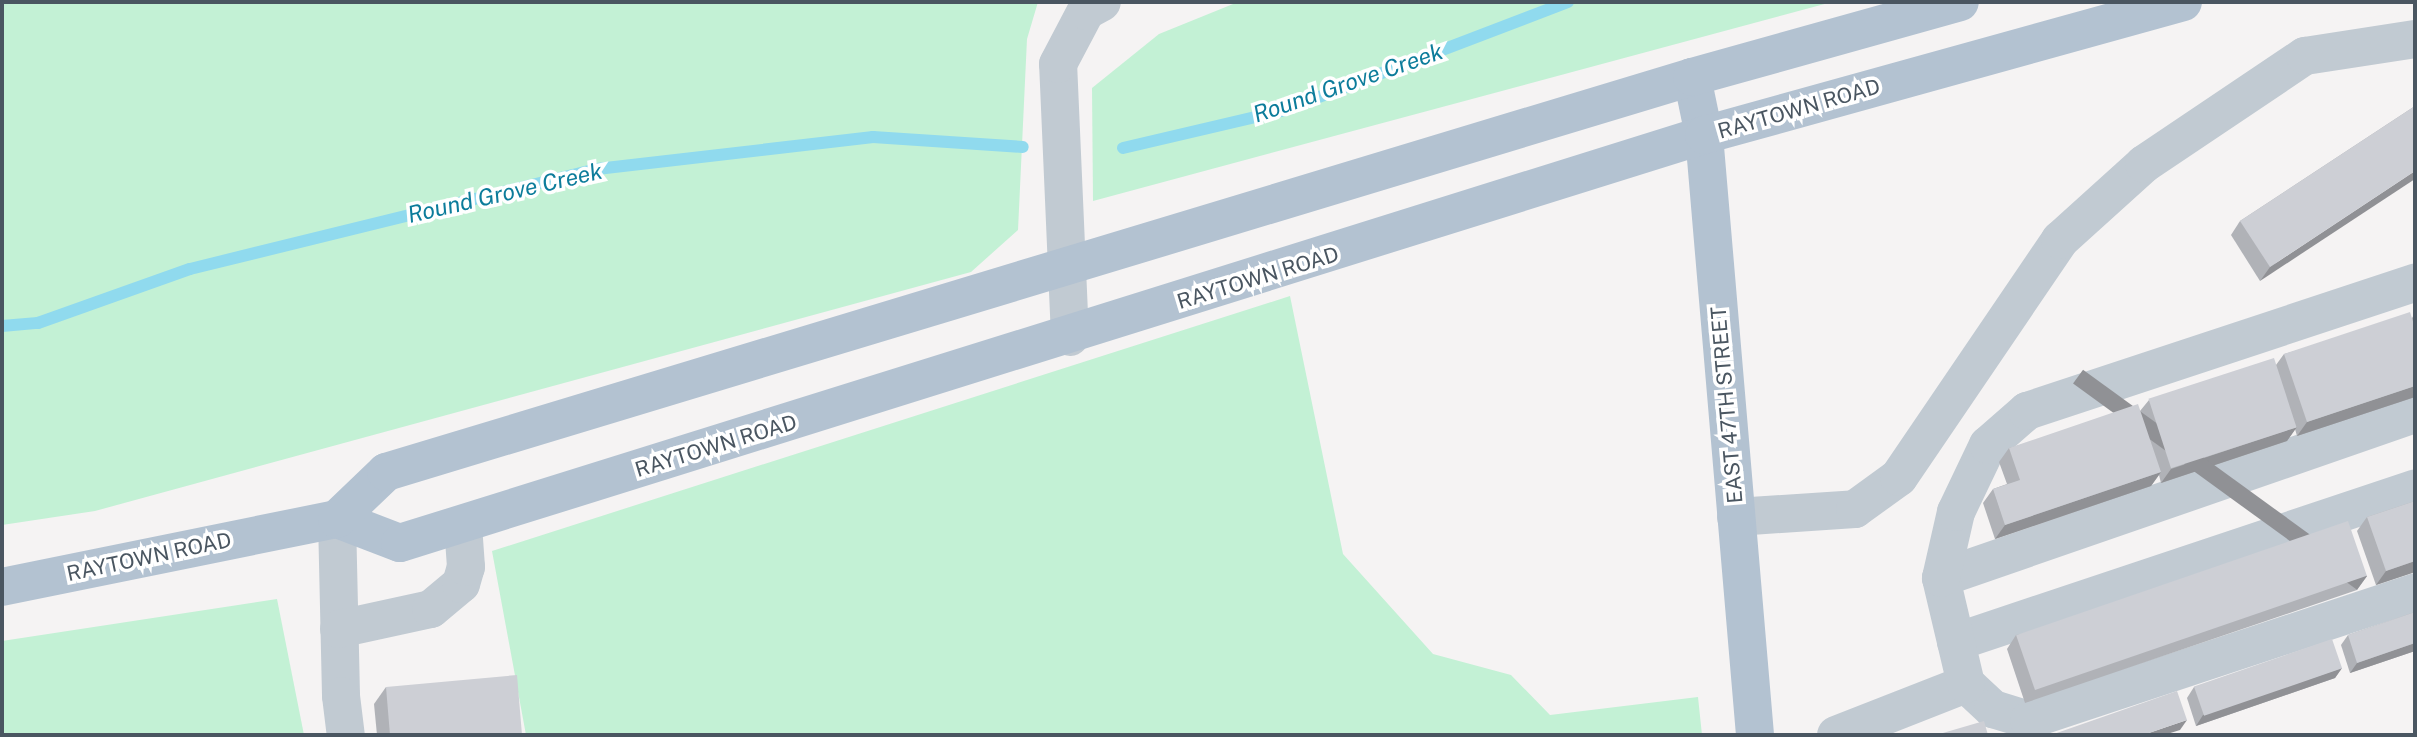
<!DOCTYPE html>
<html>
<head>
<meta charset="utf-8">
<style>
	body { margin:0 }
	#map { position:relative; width:2417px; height:737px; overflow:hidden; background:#f5f3f3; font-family:"Public Sans",sans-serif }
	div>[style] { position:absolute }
	.green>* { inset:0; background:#c3f1d5 }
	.stream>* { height:12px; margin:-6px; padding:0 6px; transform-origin:6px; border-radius:6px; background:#90daee }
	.minor>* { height:38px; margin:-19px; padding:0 19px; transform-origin:19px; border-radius:19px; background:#c1cad2 }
	.major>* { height:38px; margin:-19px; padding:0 19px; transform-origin:19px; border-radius:19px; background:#b3c2d1 }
	.wall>* { inset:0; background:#b0b2b7 }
	.shaded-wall>* { inset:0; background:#909195; transform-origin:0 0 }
	.building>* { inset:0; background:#cdcfd5; transform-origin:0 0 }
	span { translate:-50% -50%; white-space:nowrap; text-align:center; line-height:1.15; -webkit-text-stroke:7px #fff; paint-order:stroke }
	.street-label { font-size:21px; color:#4a5661 }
	.water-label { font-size:23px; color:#0c7c9b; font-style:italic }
	.frame { position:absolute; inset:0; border:4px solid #4a5661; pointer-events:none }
</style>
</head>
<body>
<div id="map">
	<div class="green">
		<i style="clip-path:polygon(2px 2px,1038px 2px,1027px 39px,1018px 230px,971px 272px,95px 511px,2px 525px)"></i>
		<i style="clip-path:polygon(1238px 2px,1832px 2px,1093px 201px,1092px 88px,1159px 34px)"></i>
		<i style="clip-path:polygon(1290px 296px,1343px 554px,1433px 654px,1511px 675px,1550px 715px,1698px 697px,1702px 735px,526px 735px,492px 551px)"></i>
		<i style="clip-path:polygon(277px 599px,304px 735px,2px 735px,2px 641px)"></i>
	</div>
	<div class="stream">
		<i style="left:1123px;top:148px;width:166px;rotate:-13.2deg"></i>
		<i style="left:1285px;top:110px;width:303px;rotate:-20.9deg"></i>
		<i style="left:2px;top:326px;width:36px;rotate:-5deg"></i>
		<i style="left:38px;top:323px;width:161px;rotate:-19.6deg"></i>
		<i style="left:190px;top:269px;width:419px;rotate:-13.8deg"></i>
		<i style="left:597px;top:169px;width:278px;rotate:-6.6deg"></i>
		<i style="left:873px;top:137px;width:150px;rotate:3.8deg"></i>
	</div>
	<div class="minor">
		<i style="left:1070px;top:337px;width:273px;rotate:-92.5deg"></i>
		<i style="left:1058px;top:64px;width:60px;rotate:-62.2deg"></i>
		<i style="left:1086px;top:11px;width:18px;rotate:-29deg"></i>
		<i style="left:1736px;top:517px;width:119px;rotate:-3.8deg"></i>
		<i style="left:1855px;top:509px;width:54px;rotate:-36deg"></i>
		<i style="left:1899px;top:477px;width:287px;rotate:-55.8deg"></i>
		<i style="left:2060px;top:240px;width:113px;rotate:-42.1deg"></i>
		<i style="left:2144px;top:164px;width:194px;rotate:-33.9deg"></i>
		<i style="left:2305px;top:56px;width:111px;rotate:-8.8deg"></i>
		<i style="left:337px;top:519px;width:177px;rotate:88.7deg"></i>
		<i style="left:341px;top:696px;width:39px;rotate:83deg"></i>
		<i style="left:1941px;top:578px;width:502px;rotate:-19.09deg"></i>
		<i style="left:339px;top:629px;width:94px;rotate:-12.3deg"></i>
		<i style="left:431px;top:609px;width:39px;rotate:-40deg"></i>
		<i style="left:461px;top:584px;width:18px;rotate:-74deg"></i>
		<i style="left:466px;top:567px;width:42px;rotate:-94.1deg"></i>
		<i style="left:1956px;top:642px;width:484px;rotate:-18.5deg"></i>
		<i style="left:1966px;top:684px;width:37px;rotate:43deg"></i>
		<i style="left:1993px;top:709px;width:38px;rotate:17deg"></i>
		<i style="left:2029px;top:720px;width:407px;rotate:-18.3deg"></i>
		<i style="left:1836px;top:735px;width:140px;rotate:-21.4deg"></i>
		<i style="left:1966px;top:684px;width:109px;rotate:-103.3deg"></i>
		<i style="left:1941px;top:578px;width:68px;rotate:-77.2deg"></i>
		<i style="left:1956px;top:512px;width:74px;rotate:-64.5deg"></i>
		<i style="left:1988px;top:445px;width:52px;rotate:-41.1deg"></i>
		<i style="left:2027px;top:411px;width:409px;rotate:-18.3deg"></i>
	</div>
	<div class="major">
		<i style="left:1692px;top:77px;width:59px;rotate:78.3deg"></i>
		<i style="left:1704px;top:135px;width:602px;rotate:85.14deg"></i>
		<i style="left:337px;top:519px;width:67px;rotate:20.9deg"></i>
		<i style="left:400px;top:543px;width:1366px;rotate:-17.37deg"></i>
		<i style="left:1704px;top:135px;width:497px;rotate:-15.5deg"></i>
		<i style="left:2px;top:587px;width:342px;rotate:-11.5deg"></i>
		<i style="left:337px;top:519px;width:68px;rotate:-43.8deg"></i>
		<i style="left:386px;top:472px;width:1364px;rotate:-16.83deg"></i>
		<i style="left:1692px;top:77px;width:278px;rotate:-15.6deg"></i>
	</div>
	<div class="wall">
		<i style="clip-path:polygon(2415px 106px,2260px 281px,2231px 235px,2240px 221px)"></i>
		<i style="clip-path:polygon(2415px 313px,2415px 397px,2297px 436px,2295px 429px,2287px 441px,2161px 483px,2159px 475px,2151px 486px,1995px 539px,1983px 503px,1993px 489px,2007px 484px,1999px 462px,2009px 448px,2140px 411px,2149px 400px,2276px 365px,2284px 354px,2412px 318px)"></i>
		<i style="clip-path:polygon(2415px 501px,2415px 572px,2376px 585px,2357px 531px,2367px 517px)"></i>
		<i style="clip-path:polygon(2367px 576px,2357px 590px,2025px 703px,2007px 649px,2016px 635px)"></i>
		<i style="clip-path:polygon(2415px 612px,2415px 651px,2350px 673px,2341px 645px,2348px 635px)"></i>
		<i style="clip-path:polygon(2342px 668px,2335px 678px,2196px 726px,2187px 698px,2194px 687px)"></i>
		<i style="clip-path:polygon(386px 687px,522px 735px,377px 735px,374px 704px)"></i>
	</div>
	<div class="shaded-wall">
		<i style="clip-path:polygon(2415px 171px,2415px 179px,2260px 281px,2270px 267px)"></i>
		<i style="clip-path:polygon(2415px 386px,2415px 397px,2297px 436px,2307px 422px)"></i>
		<i style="clip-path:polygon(2297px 427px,2287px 441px,2161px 483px,2171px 469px)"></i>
		<i style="clip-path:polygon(2161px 472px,2151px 486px,1995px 539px,2005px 525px)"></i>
		<i style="clip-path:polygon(2415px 561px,2415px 572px,2376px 585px,2386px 571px)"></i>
		<i style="left:2367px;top:576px;width:17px;height:351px;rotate:126deg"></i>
		<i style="clip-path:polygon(2415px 643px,2415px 651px,2350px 673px,2357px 663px)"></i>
		<i style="clip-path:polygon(2342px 668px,2335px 678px,2196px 726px,2203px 715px)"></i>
		<i style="clip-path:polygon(2187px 720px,2180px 730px,2164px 735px,2143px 735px)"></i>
	</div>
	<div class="building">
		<i style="clip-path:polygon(2415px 106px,2415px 171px,2270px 267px,2240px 221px)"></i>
		<i style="clip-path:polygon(2410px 312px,2415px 328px,2415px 386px,2307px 422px,2284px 354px)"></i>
		<i style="left:2274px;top:358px;width:73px;height:132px;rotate:72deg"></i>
		<i style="clip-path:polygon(2138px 404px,2161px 472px,2005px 525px,1993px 489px,2020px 480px,2009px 448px)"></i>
		<i style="clip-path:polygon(2415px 501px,2415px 561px,2386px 571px,2367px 517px)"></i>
		<i style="left:2348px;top:521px;width:58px;height:351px;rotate:71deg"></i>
		<i style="clip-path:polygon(2415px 612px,2415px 643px,2357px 663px,2348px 635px)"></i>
		<i style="left:2332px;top:639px;width:31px;height:146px;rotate:71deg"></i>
		<i style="clip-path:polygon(517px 675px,522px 735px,390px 735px,386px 687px)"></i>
		<i style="clip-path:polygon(2177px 691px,2187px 720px,2143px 735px,2051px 735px)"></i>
		<i style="clip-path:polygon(1984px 721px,1988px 735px,1936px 735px)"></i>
	</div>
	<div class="street-label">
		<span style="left:1799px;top:109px;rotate:-16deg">RAYTOWN ROAD</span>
		<span style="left:1258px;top:278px;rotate:-17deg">RAYTOWN ROAD</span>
		<span style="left:1727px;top:405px;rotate:-95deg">EAST 47TH STREET</span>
		<span style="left:716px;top:446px;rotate:-17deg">RAYTOWN ROAD</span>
		<span style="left:149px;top:557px;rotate:-12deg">RAYTOWN ROAD</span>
	</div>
	<div class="water-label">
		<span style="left:1348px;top:83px;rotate:-19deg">Round Grove Creek</span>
		<span style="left:505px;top:193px;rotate:-13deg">Round Grove Creek</span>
	</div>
	<div class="frame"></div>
</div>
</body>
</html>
